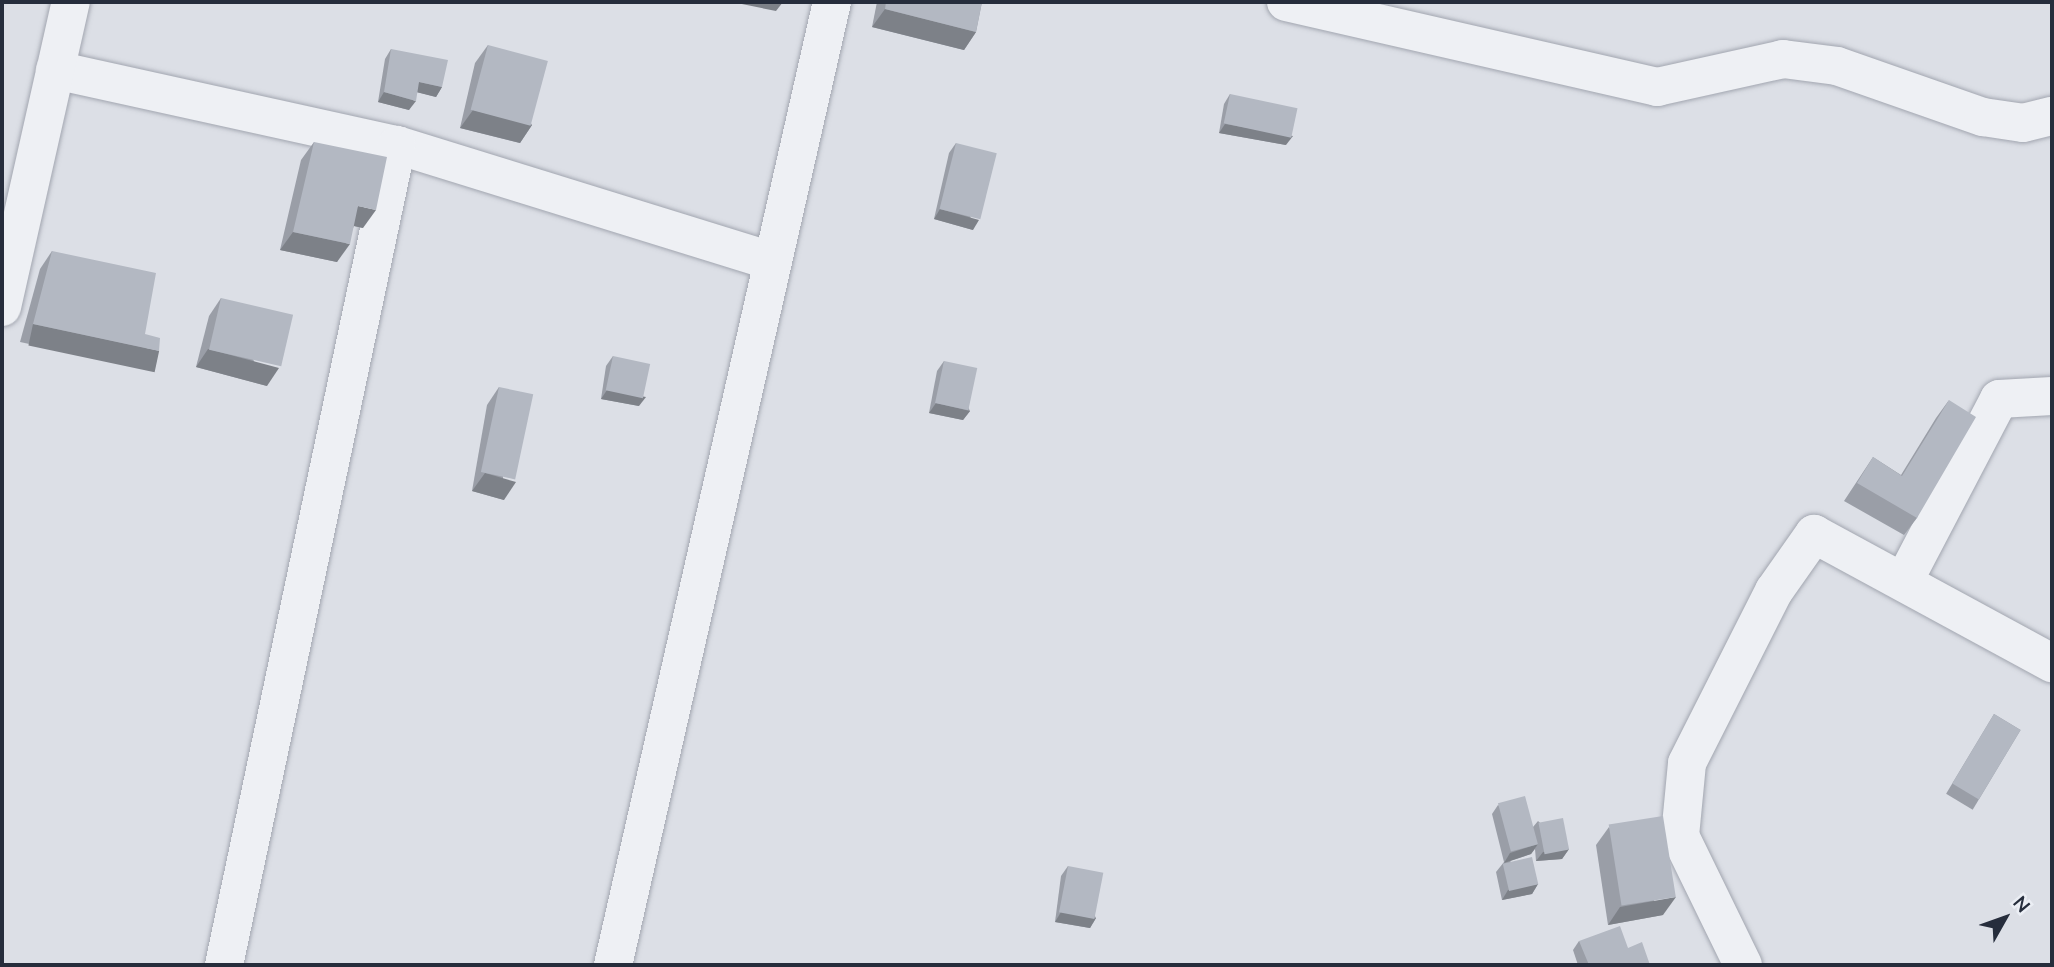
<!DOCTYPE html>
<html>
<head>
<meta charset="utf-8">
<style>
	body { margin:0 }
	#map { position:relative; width:2054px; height:967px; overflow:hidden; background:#dcdfe6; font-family:"Nunito Sans",sans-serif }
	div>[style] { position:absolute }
	.roads { filter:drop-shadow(0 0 2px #a2a6b0) drop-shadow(0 0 2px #a2a6b0) }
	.minor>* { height:38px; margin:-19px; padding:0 19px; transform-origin:19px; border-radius:19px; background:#eef0f4 }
	.wall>* { inset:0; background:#9a9ea7; transform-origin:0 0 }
	.shaded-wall>* { inset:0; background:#7d8188; transform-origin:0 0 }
	.building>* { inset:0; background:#b3b8c2; transform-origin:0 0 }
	span { translate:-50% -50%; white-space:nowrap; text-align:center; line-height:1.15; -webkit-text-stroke:5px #ebeef4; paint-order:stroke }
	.frame { position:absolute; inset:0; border:4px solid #262d3c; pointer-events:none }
	.north { position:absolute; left:1970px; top:883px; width:70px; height:70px; -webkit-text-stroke:5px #ebeef4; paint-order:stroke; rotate:50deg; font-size:19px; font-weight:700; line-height:28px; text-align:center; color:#262d3c }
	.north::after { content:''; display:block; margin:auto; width:24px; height:32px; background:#262d3c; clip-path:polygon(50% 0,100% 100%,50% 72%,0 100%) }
</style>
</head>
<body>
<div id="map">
	<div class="roads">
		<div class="minor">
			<i style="left:1286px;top:2px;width:381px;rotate:12.9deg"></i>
			<i style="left:1657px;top:87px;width:129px;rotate:-12.5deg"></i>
			<i style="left:1783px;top:59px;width:54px;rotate:7.4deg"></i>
			<i style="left:1837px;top:66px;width:155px;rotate:19.3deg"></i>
			<i style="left:1983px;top:117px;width:40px;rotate:8.5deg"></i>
			<i style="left:2023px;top:123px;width:30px;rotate:-14deg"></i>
			<i style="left:55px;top:70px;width:350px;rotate:12.4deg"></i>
			<i style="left:397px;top:145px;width:392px;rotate:17.2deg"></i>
			<i style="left:2px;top:307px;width:313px;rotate:-77.3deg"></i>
			<i style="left:1905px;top:579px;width:203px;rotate:-62.4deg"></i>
			<i style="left:1999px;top:399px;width:53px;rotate:-3.2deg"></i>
			<i style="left:224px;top:965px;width:838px;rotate:-78.09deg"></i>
			<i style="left:613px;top:965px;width:988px;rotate:-77.19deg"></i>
			<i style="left:1743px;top:965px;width:144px;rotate:-116deg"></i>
			<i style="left:1680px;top:836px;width:73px;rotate:-84.5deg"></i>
			<i style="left:1687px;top:763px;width:193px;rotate:-63.2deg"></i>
			<i style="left:1774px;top:591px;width:70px;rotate:-54.9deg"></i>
			<i style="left:1814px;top:534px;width:271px;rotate:28.5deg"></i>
		</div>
	</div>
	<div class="wall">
		<i style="clip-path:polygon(877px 2px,982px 2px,976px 32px,964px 50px,872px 27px)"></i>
		<i style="clip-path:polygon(488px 45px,532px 125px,520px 143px,460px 128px,475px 63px)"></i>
		<i style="clip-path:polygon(391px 49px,442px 87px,436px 97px,417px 92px,409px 110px,378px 102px,385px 59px)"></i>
		<i style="clip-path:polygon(1230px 94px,1286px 145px,1219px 133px,1224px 104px)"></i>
		<i style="clip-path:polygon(314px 142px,363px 228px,354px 226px,337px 262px,280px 250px,301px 160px)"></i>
		<i style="clip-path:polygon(956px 143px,973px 230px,934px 219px,949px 153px)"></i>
		<i style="clip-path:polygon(52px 251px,145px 334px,146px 369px,20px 342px,40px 269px)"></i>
		<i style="clip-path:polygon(221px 298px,267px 386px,196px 367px,209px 316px)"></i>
		<i style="clip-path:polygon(613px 356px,639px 406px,601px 399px,606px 366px)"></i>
		<i style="clip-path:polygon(944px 361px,970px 411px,963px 420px,929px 413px,937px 371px)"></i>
		<i style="clip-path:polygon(499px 387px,504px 500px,472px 491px,487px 405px)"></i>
		<i style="clip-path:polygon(1949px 400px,1917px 518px,1904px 535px,1844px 501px,1873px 457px,1901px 475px,1936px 418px)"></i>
		<i style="left:1994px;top:714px;width:31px;height:93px;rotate:31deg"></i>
		<i style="clip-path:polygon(1498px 805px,1533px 827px,1538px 821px,1569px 849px,1562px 859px,1536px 861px,1535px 849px,1531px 854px,1510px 861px,1538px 884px,1532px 894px,1502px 900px,1496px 872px,1504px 862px,1492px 814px)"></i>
		<i style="clip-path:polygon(1609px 827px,1663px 915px,1608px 925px,1596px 845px)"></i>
		<i style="clip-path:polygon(1068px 866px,1096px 918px,1090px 928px,1055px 922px,1061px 876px)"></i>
		<i style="clip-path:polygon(1579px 941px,1628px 948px,1650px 965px,1578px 965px,1573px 950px)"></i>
	</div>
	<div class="shaded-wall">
		<i style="clip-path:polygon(732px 2px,783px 2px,776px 11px)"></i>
		<i style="clip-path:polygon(885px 9px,976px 32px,964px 50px,872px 27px)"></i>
		<i style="clip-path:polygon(419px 82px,442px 87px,436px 97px,412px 91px)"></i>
		<i style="clip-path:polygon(384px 92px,416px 101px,409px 110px,378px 102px)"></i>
		<i style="clip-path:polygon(473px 110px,532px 125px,520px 143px,460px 128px)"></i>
		<i style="clip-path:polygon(1225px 124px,1293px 136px,1286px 145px,1219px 133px)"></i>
		<i style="clip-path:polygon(358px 206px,376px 210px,363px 228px,345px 224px)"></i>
		<i style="clip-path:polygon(940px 209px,979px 220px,973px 230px,934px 219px)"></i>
		<i style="clip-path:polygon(293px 232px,350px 244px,337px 262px,280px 250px)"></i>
		<i style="left:33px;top:324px;width:129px;height:22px;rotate:12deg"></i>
		<i style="clip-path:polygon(208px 349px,279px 368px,267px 386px,196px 367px)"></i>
		<i style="clip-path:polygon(607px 390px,646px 397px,639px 406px,601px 399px)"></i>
		<i style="clip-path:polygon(936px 403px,970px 411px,963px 420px,929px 413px)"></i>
		<i style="clip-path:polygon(485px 473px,516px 482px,504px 500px,472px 491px)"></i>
		<i style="clip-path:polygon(1538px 844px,1531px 854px,1504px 863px,1510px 853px)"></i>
		<i style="clip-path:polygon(1569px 849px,1562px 859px,1536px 861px,1543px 852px)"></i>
		<i style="clip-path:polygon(1538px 884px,1532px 894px,1502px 900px,1508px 890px)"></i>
		<i style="clip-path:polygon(1676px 897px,1663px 915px,1608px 925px,1620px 907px)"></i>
		<i style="clip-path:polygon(1061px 912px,1096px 918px,1090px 928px,1055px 922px)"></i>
	</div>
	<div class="building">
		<i style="clip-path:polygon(886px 2px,982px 2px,976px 32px,885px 9px)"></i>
		<i style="left:488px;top:45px;width:62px;height:67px;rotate:15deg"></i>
		<i style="clip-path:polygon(391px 49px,448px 60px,442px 87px,419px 82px,416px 101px,384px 92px)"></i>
		<i style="left:1230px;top:94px;width:69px;height:30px;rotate:12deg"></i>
		<i style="clip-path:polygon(314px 142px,387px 157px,376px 210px,358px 206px,350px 244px,293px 232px)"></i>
		<i style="left:956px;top:143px;width:42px;height:68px;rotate:14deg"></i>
		<i style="clip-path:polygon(52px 251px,156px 273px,145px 334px,160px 338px,159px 351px,33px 324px)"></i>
		<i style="left:221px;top:298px;width:74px;height:53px;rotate:13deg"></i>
		<i style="left:613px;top:356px;width:38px;height:35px;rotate:12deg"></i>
		<i style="left:944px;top:361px;width:34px;height:43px;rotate:12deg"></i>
		<i style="left:499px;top:387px;width:35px;height:87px;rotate:12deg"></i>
		<i style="clip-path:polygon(1949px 400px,1976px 417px,1917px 518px,1857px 483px,1873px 457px,1902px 476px)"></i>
		<i style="left:1994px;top:714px;width:31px;height:81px;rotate:31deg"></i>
		<i style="left:1525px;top:796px;width:50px;height:28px;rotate:75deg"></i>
		<i style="left:1663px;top:816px;width:82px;height:55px;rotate:81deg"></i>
		<i style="left:1563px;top:818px;width:32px;height:25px;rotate:79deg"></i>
		<i style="left:1532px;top:857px;width:28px;height:30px;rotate:77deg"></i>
		<i style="left:1068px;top:866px;width:36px;height:47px;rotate:11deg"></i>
		<i style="clip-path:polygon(1620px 926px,1628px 948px,1642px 942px,1650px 965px,1589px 965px,1579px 941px)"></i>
	</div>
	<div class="frame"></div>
	<div class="north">N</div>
</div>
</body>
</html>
